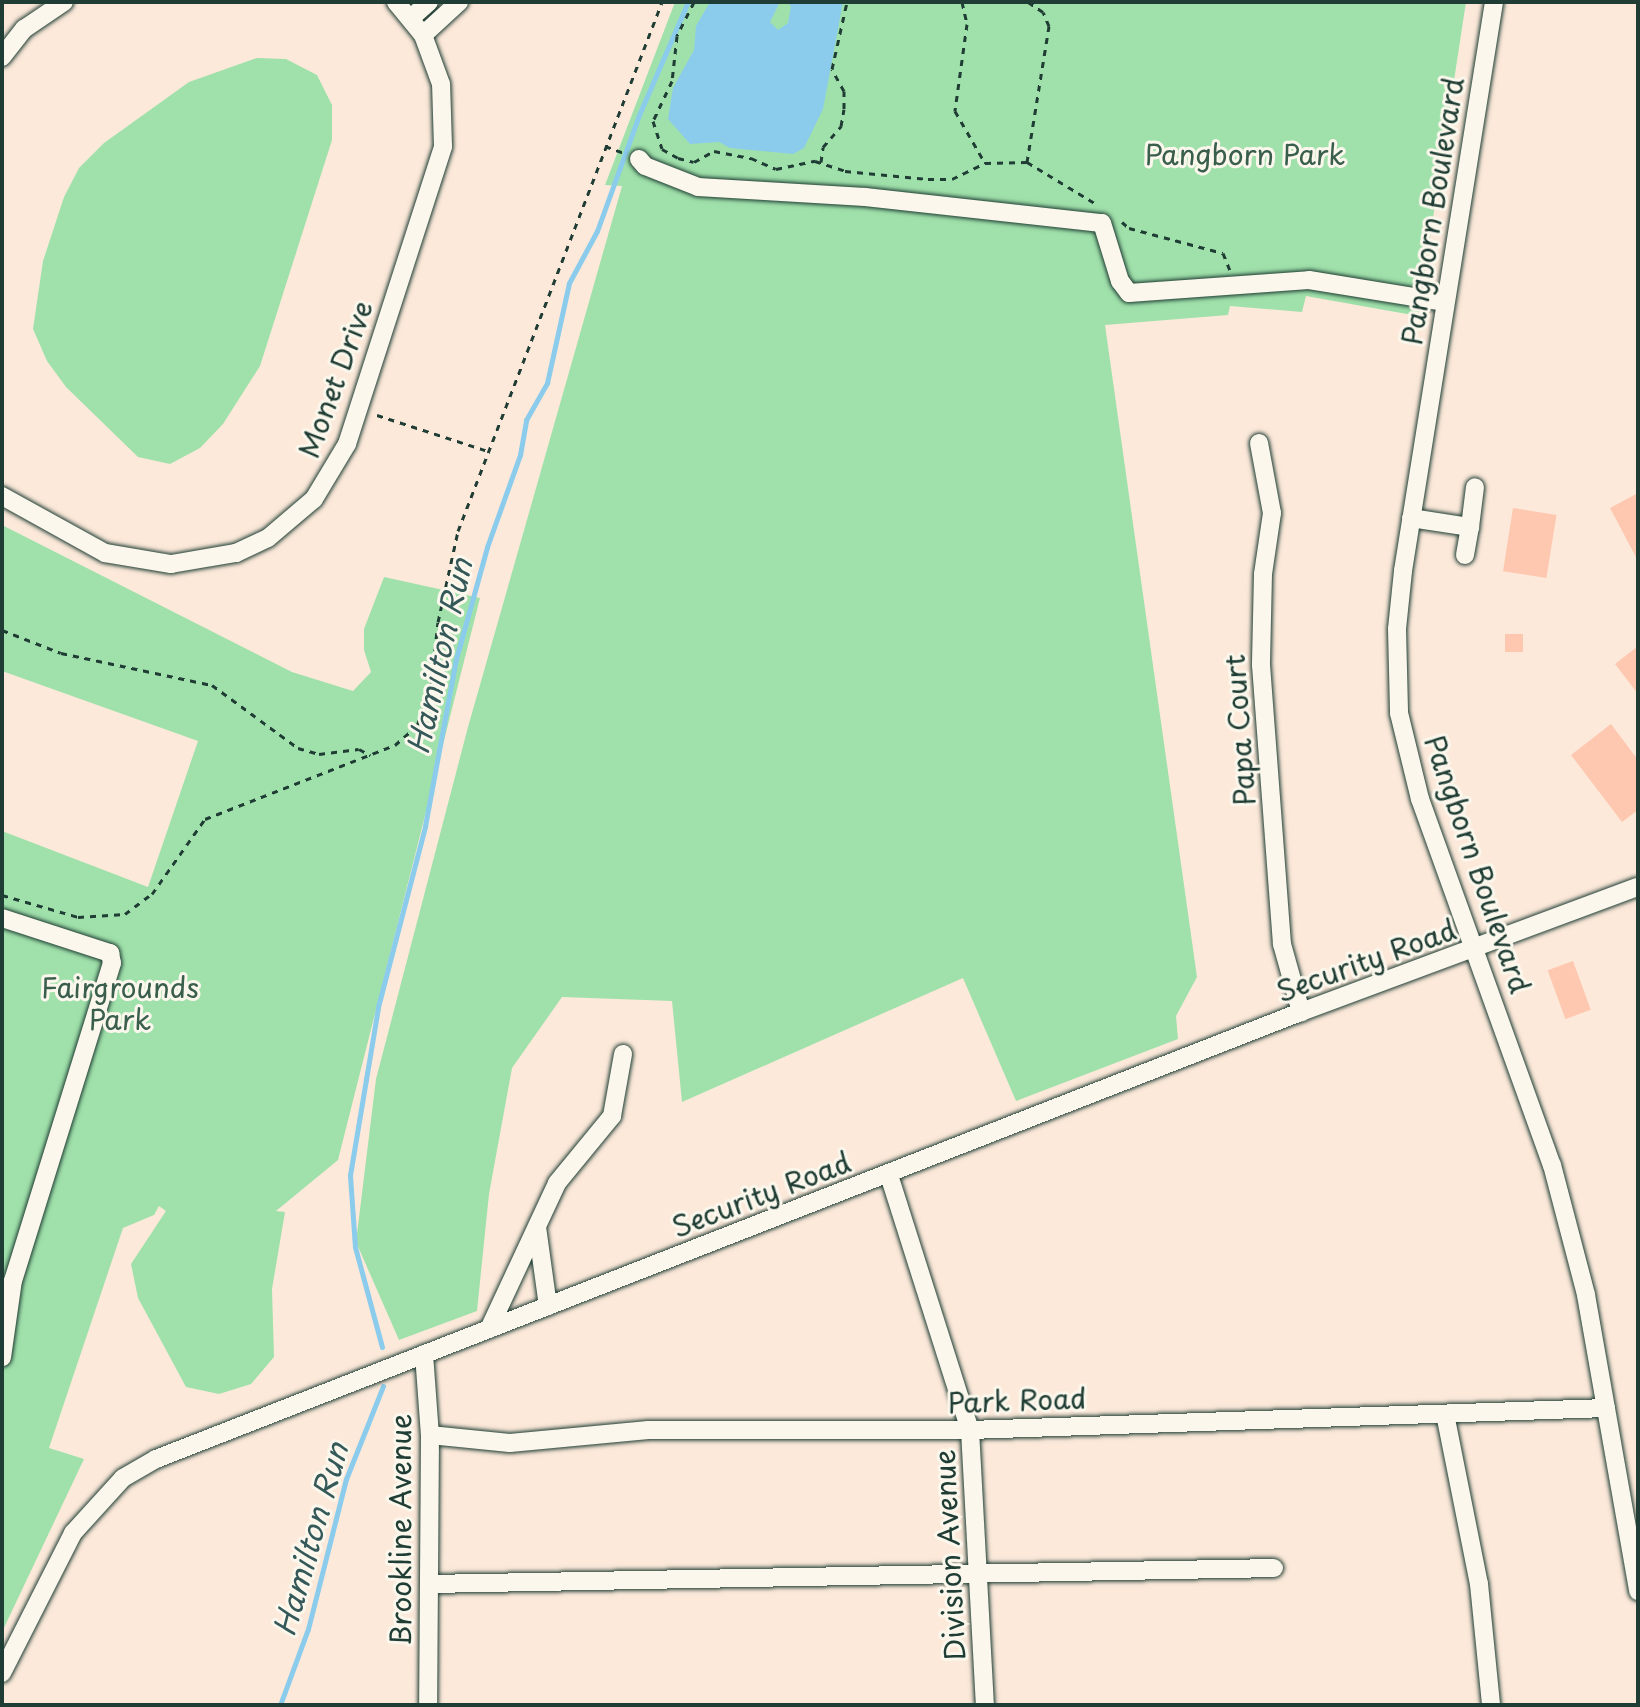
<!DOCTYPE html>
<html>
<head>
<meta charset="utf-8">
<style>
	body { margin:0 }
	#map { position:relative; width:1640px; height:1707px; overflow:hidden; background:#fce9da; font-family:"Playpen Sans",sans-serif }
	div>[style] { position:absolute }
	.green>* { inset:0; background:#a0e1ab }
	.water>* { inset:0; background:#8bcbec }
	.stream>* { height:5px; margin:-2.5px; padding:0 2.5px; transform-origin:2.5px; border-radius:2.5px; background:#8bcbec }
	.building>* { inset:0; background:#fec8b0; transform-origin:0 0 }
	.path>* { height:3px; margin-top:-1.5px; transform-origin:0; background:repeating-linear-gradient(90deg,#1f3d34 0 6px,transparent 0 12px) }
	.roads { filter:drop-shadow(0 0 2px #1f3d34) drop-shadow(0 0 2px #1f3d34) }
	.minor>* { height:18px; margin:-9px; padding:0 9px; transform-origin:9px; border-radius:9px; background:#fbf7ec }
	span { translate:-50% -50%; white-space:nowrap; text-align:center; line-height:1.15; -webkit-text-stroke:6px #fbf7ec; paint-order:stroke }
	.park-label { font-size:28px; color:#395e4c }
	.street-label { font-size:28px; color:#1f3d34 }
	.water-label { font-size:30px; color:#355959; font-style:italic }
	.frame { position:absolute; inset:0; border:4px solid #1f3d34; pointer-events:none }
</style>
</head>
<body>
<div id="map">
	<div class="green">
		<i style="clip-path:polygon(675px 2px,1466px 2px,1418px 316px,1306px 296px,1302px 312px,1230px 306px,1228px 315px,1105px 325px,1197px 977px,1176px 1016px,1178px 1039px,1016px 1101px,963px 978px,682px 1102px,672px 1001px,562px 997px,512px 1068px,489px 1194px,477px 1311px,399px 1340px,356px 1242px,376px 1079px,468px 727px,622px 186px,605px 185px)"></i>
		<i style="clip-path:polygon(257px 58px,286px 59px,317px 75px,332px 105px,332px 140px,260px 366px,223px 424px,200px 448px,170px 464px,138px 457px,66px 387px,47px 361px,33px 329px,43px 261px,64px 197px,79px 168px,104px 143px,189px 82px)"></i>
		<i style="clip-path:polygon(2px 525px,292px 672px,353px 691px,371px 672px,364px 650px,364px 629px,384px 577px,480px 598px,338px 1160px,276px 1211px,285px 1212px,272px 1289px,274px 1357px,251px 1384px,219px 1394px,186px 1387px,138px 1298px,131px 1264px,166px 1211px,159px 1206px,154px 1215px,123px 1228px,49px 1448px,84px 1459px,2px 1632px,2px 831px,148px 887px,198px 741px,2px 671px)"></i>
	</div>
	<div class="water">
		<i style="clip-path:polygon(710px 2px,780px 2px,770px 22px,778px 30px,788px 23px,791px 6px,786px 2px,843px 2px,823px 109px,804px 148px,793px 154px,730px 148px,719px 142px,690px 144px,668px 119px,673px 88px,694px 50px,696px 26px)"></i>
	</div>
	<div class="stream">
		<i style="left:382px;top:1347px;width:104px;rotate:-105.1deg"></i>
		<i style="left:355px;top:1247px;width:72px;rotate:-94deg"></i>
		<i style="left:350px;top:1175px;width:170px;rotate:-80.5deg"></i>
		<i style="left:378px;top:1007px;width:187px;rotate:-75.4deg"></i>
		<i style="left:425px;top:826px;width:170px;rotate:-79.5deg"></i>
		<i style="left:456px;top:659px;width:116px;rotate:-74.5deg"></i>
		<i style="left:487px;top:547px;width:98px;rotate:-70.3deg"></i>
		<i style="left:520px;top:455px;width:36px;rotate:-80deg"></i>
		<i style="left:526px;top:420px;width:43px;rotate:-60.4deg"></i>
		<i style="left:547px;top:383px;width:102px;rotate:-77.6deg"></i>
		<i style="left:569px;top:283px;width:59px;rotate:-61.7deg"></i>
		<i style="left:597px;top:231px;width:123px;rotate:-70.1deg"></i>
		<i style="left:639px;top:115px;width:123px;rotate:-66.6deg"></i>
		<i style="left:280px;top:1705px;width:81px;rotate:-69.8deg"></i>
		<i style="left:308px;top:1629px;width:155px;rotate:-75.8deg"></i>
		<i style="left:346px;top:1479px;width:100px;rotate:-68.3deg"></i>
	</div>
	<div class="building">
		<i style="clip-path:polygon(1638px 493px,1638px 561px,1610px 508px)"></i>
		<i style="left:1513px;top:508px;width:44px;height:64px;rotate:9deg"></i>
		<i style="left:1505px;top:634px;width:18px;height:18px"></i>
		<i style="clip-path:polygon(1638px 646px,1638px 694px,1615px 664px)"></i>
		<i style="clip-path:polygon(1611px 724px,1638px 760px,1638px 810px,1622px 822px,1571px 755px)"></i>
		<i style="left:1573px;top:961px;width:52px;height:27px;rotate:70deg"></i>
	</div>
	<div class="path">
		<i style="left:694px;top:2px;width:38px;rotate:117deg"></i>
		<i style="left:677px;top:36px;width:45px;rotate:96.3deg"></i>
		<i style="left:672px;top:81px;width:44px;rotate:115.4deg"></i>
		<i style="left:653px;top:121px;width:29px;rotate:72deg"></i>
		<i style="left:662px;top:149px;width:18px;rotate:29deg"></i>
		<i style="left:678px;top:158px;width:16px;rotate:14deg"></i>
		<i style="left:694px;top:162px;width:23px;rotate:-29deg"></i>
		<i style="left:714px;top:151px;width:38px;rotate:11deg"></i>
		<i style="left:751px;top:158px;width:27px;rotate:24deg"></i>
		<i style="left:776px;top:169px;width:40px;rotate:-12deg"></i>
		<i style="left:815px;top:161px;width:32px;rotate:18deg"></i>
		<i style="left:845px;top:171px;width:83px;rotate:5.5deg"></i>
		<i style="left:928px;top:179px;width:24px"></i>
		<i style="left:952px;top:179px;width:37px;rotate:-26deg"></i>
		<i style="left:985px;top:163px;width:42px;rotate:-1.4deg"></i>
		<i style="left:1027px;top:162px;width:81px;rotate:31.3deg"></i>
		<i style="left:962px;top:2px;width:23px;rotate:77deg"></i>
		<i style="left:967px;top:24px;width:88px;rotate:97.9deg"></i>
		<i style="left:955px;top:111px;width:60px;rotate:60deg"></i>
		<i style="left:605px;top:146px;width:20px;rotate:20deg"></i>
		<i style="left:821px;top:162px;width:15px;rotate:-82deg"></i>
		<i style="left:823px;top:147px;width:28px;rotate:-49deg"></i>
		<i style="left:841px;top:126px;width:17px;rotate:-80deg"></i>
		<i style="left:844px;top:109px;width:18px;rotate:-90deg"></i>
		<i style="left:844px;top:91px;width:25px;rotate:-119deg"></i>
		<i style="left:832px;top:69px;width:69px;rotate:-77.4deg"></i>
		<i style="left:1027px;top:162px;width:138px;rotate:-80.8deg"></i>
		<i style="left:1049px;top:26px;width:15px;rotate:-113deg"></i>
		<i style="left:1043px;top:12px;width:18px;rotate:-146deg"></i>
		<i style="left:1122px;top:222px;width:9px;rotate:41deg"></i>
		<i style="left:1129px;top:228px;width:97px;rotate:14.9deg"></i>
		<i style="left:1223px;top:253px;width:18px;rotate:68deg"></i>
		<i style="left:377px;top:415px;width:117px;rotate:18deg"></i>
		<i style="left:2px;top:630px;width:63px;rotate:21.3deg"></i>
		<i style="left:61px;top:653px;width:154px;rotate:12deg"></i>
		<i style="left:212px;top:685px;width:107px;rotate:36.2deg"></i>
		<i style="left:298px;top:748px;width:22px;rotate:16deg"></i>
		<i style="left:319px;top:754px;width:40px;rotate:-7.1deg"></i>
		<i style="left:359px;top:749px;width:13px;rotate:29deg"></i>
		<i style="left:2px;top:895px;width:79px;rotate:16.1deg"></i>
		<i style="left:78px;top:917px;width:47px;rotate:-3.7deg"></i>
		<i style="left:125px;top:914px;width:34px;rotate:-37deg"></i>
		<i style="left:152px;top:894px;width:92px;rotate:-54.8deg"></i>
		<i style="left:205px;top:819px;width:204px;rotate:-21.3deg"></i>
		<i style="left:395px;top:745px;width:29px;rotate:-41deg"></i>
		<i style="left:417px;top:726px;width:42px;rotate:-70.7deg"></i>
		<i style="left:431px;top:686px;width:64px;rotate:-83.8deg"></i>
		<i style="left:438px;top:622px;width:93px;rotate:-77.6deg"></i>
		<i style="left:458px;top:531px;width:567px;rotate:-68.91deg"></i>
	</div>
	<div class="roads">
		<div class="minor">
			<i style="left:1494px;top:2px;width:576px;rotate:99.09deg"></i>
			<i style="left:1403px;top:571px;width:58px;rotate:95.9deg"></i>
			<i style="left:1397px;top:629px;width:84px;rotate:88.6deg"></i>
			<i style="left:1399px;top:713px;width:89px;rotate:76.3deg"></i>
			<i style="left:1420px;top:799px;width:389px;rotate:70.2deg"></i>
			<i style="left:1552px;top:1165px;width:134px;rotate:75.3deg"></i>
			<i style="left:1586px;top:1295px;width:301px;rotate:80deg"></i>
			<i style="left:411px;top:18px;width:24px;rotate:-42deg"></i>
			<i style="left:423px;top:35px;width:49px;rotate:-42.5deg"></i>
			<i style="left:2px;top:57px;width:36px;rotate:-52deg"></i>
			<i style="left:24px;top:29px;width:48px;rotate:-34deg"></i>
			<i style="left:639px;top:159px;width:9px;rotate:49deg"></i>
			<i style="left:645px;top:166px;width:57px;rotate:21.6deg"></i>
			<i style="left:698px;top:187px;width:167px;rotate:3.4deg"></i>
			<i style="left:865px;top:197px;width:238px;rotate:6.3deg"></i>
			<i style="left:1102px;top:223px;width:61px;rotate:72.8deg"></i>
			<i style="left:1120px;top:281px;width:15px;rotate:53deg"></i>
			<i style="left:1129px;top:293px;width:180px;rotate:-4.1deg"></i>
			<i style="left:1309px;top:280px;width:138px;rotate:9.2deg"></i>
			<i style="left:1259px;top:443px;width:71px;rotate:79.5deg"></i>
			<i style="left:1272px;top:513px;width:62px;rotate:98.4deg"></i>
			<i style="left:1263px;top:574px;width:91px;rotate:91.3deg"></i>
			<i style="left:1261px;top:665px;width:280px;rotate:85.7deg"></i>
			<i style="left:1282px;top:944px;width:71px;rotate:74.4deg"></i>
			<i style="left:2px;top:496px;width:118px;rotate:29deg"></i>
			<i style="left:105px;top:553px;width:67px;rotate:9.5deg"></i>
			<i style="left:171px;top:564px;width:66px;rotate:-9.6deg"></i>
			<i style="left:236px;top:553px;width:35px;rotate:-25deg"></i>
			<i style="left:268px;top:538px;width:60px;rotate:-40.3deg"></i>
			<i style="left:314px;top:499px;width:64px;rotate:-59deg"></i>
			<i style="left:347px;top:444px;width:313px;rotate:-72.1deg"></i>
			<i style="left:443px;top:146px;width:62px;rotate:-91.8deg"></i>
			<i style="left:441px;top:84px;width:52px;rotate:-110.2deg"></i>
			<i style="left:423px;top:35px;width:43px;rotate:-129.3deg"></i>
			<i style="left:1411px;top:518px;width:60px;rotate:8.7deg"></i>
			<i style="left:1470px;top:527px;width:40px;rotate:-82.9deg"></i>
			<i style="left:1465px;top:555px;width:28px;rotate:-80deg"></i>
			<i style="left:2px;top:918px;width:114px;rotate:18deg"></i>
			<i style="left:110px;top:953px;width:10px;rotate:79deg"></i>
			<i style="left:112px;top:963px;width:332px;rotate:107.3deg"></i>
			<i style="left:13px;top:1280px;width:78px;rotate:98.1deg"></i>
			<i style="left:889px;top:1175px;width:268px;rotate:72.4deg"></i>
			<i style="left:970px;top:1430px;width:275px;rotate:86.9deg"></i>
			<i style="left:537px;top:1227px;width:80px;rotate:82.1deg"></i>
			<i style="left:489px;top:1329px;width:161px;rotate:-65deg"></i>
			<i style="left:557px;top:1183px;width:87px;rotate:-50.6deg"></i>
			<i style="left:612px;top:1116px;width:63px;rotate:-79.9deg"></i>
			<i style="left:424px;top:1354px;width:81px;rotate:85.8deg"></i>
			<i style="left:430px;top:1435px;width:270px;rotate:90.4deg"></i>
			<i style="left:1445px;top:1414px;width:173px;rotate:78.7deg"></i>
			<i style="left:1479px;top:1584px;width:122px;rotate:84.3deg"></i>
			<i style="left:430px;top:1435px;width:80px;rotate:5.7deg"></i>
			<i style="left:510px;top:1443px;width:139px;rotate:-5.4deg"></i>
			<i style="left:648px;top:1430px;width:322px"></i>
			<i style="left:970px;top:1430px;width:636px;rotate:-1.98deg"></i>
			<i style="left:429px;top:1584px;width:845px;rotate:-1.08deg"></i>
			<i style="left:2px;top:1673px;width:157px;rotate:-63.1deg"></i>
			<i style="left:73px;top:1533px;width:74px;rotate:-47.7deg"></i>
			<i style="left:123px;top:1478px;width:38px;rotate:-30deg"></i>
			<i style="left:156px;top:1459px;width:1229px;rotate:-21.33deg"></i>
			<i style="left:1301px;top:1012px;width:359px;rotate:-20.4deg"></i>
		</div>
	</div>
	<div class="park-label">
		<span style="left:1245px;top:154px">Pangborn Park</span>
		<span style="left:120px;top:1003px">Fairgrounds<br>Park</span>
	</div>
	<div class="street-label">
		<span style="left:1432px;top:211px;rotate:-81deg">Pangborn Boulevard</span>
		<span style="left:335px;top:379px;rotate:-70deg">Monet Drive</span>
		<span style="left:1239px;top:730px;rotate:-94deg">Papa Court</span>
		<span style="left:1478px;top:864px;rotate:71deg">Pangborn Boulevard</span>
		<span style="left:1366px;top:960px;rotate:-20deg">Security Road</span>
		<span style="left:761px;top:1194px;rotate:-21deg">Security Road</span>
		<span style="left:1017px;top:1400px;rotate:-2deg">Park Road</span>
		<span style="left:400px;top:1530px;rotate:-90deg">Brookline Avenue</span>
		<span style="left:949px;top:1555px;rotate:-93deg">Division Avenue</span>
	</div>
	<div class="water-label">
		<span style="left:439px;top:656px;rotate:-77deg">Hamilton Run</span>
		<span style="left:310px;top:1539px;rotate:-74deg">Hamilton Run</span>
	</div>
	<div class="frame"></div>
</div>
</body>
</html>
